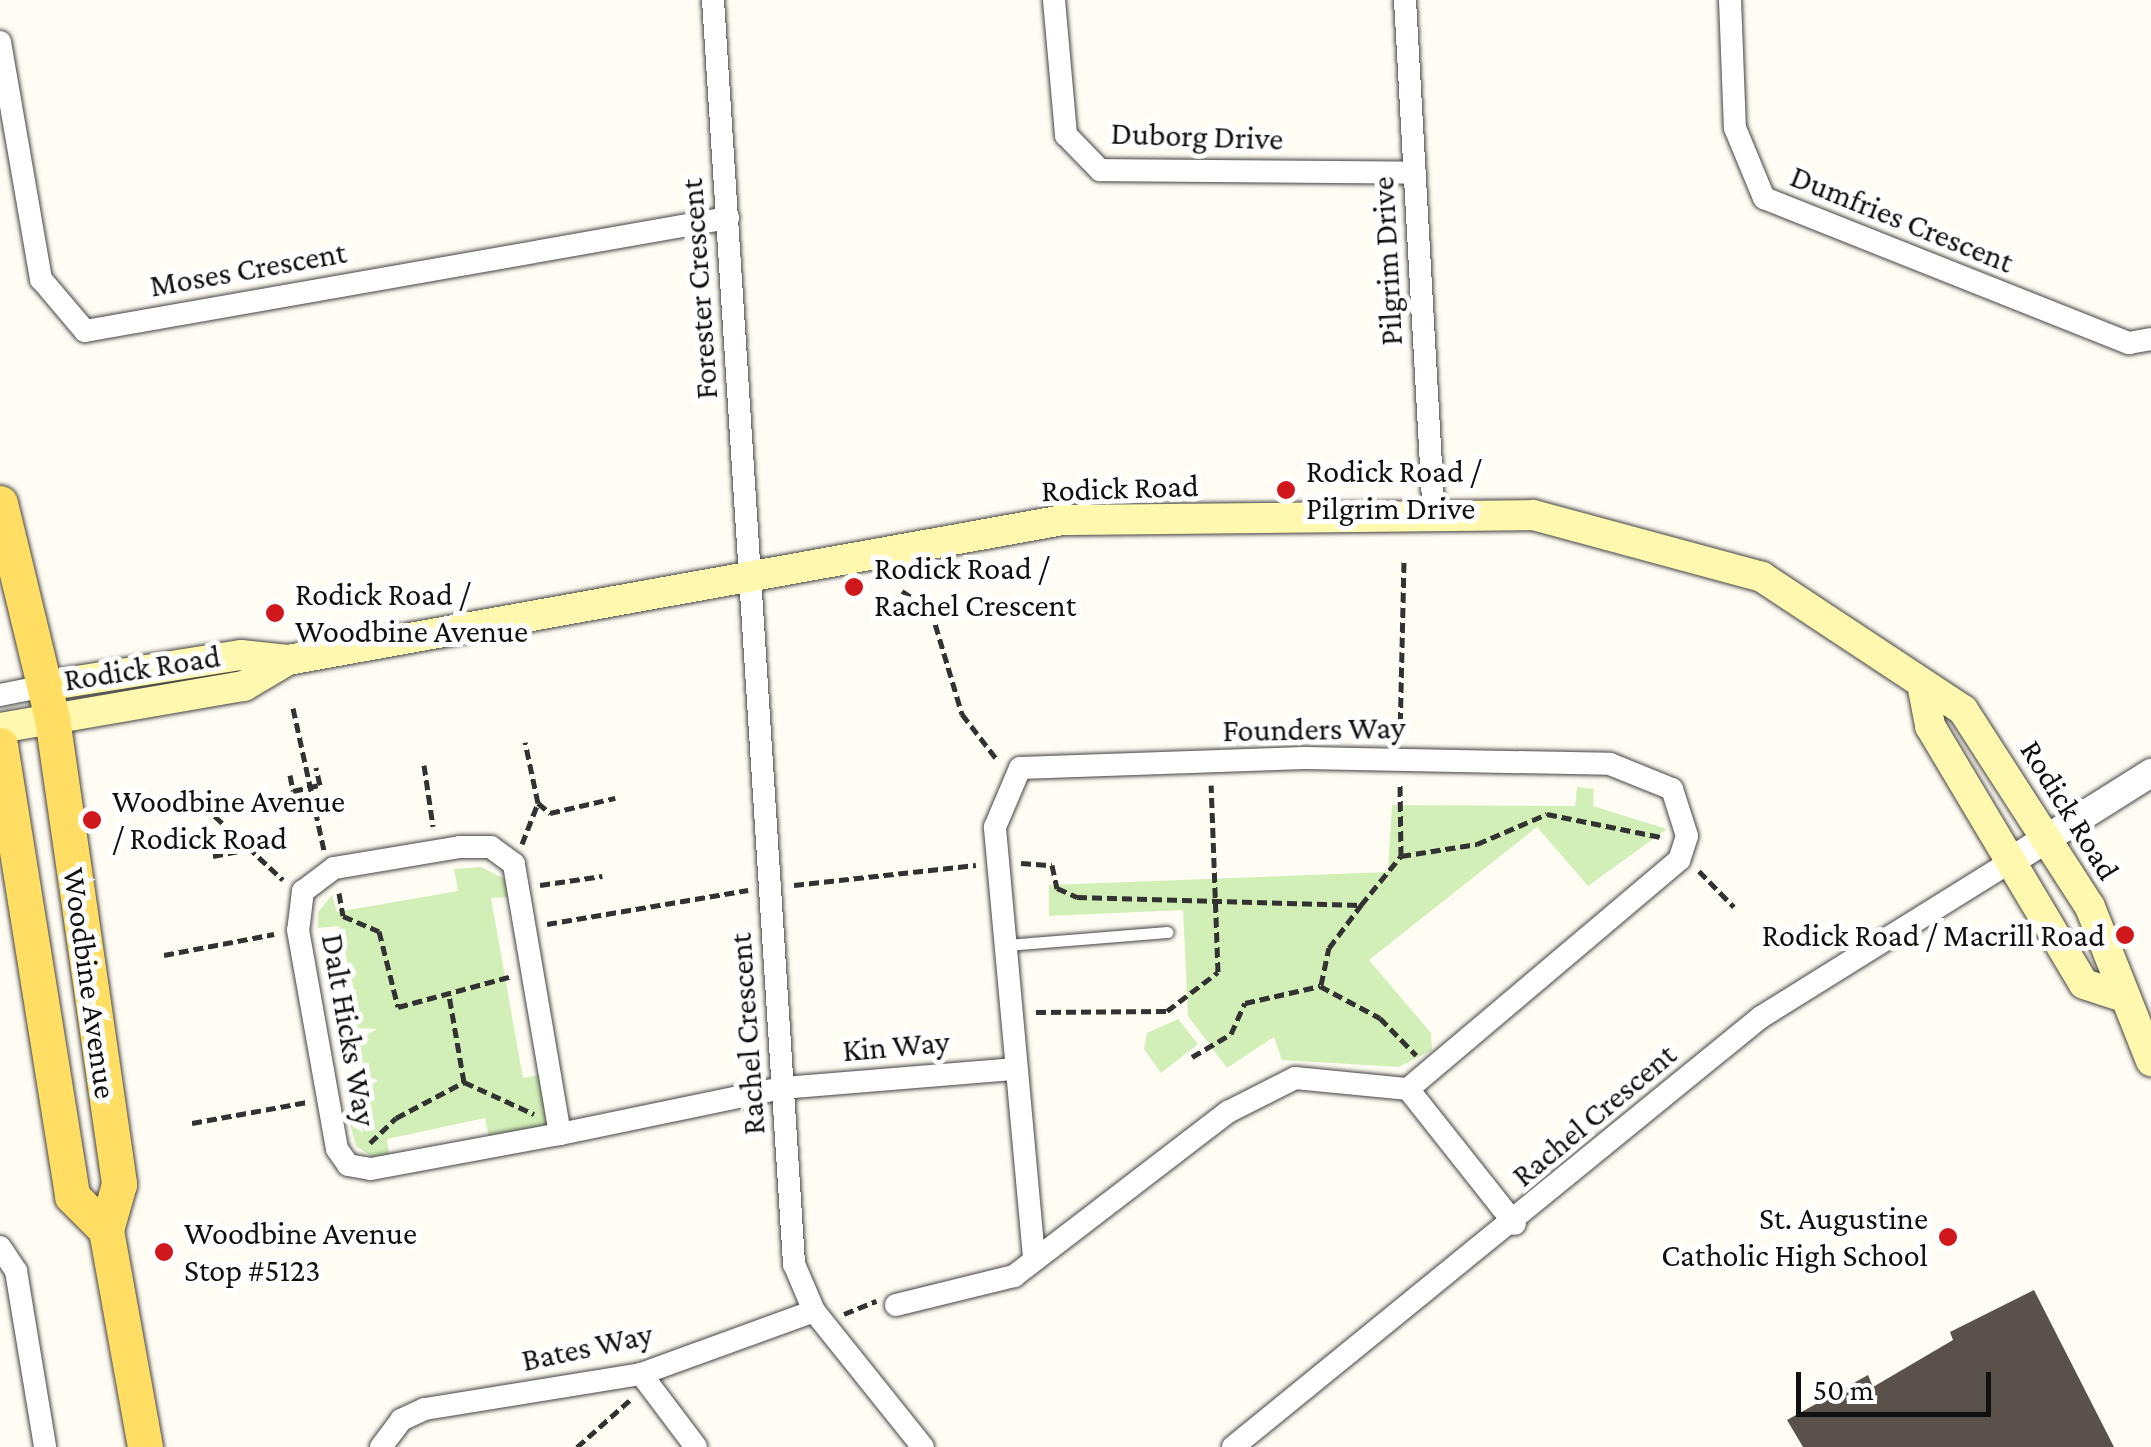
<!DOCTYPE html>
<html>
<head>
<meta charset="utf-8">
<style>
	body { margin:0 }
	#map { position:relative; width:2151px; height:1447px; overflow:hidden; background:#fffdf3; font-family:"Crimson Pro",serif }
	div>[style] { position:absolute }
	.green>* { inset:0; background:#d3efb8 }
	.building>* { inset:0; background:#5a514b }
	.path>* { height:5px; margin-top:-2.5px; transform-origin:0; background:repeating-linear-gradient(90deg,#323232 0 10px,transparent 0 15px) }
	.roads { filter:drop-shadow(0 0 2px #434343) drop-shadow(0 0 2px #434343) }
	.service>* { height:11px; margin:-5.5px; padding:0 5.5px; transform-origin:5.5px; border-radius:5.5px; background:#fff }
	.minor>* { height:22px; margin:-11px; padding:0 11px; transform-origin:11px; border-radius:11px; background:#fff }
	.tertiary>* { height:28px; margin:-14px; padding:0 14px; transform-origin:14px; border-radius:14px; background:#fff }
	.secondary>* { height:30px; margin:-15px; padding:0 15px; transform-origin:15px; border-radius:15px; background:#fff8ae }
	.primary>* { height:35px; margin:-17.5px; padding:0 17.5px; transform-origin:17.5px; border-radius:17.5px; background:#ffde63 }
	.dots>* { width:28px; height:28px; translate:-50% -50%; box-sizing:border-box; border:5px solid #fff; border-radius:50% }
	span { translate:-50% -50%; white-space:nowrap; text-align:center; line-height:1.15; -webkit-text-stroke:10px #fff; paint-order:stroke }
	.street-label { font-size:32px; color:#101010 }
	.poi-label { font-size:32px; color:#101010 }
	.left { translate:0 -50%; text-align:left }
	.right { translate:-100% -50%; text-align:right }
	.scale { position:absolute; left:1796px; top:1372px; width:195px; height:45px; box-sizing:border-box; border:5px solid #101010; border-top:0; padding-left:12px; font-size:30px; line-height:35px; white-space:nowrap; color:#101010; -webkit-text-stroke:8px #fff; paint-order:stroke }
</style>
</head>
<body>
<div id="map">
	<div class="green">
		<i style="clip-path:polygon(1577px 787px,1594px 789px,1593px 806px,1667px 829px,1588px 886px,1537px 827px,1369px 960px,1431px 1033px,1432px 1050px,1399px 1067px,1282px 1060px,1274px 1037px,1227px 1068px,1188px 1016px,1183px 910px,1049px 916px,1049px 885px,1388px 872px,1392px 805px,1575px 806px)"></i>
		<i style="clip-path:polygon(481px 867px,505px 879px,512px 897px,491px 898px,523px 1078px,544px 1074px,548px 1128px,490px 1141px,485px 1118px,387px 1139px,390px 1162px,377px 1160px,356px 1146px,350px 1124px,373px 1120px,358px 1040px,377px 1029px,337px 1027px,332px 1004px,356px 999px,339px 926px,318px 928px,318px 912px,332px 895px,337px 912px,458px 891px,454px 869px)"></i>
		<i style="clip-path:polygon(1178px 1019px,1198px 1044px,1161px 1073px,1144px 1049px,1147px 1033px)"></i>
	</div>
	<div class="building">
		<i style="clip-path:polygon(2034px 1290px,2114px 1447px,1803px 1447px,1787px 1420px,1868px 1375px,1873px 1387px,1953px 1340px,1950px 1332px)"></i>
	</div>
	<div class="path">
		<i style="left:902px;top:591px;width:35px;rotate:33deg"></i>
		<i style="left:931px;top:610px;width:109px;rotate:73.4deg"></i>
		<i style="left:962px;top:714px;width:59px;rotate:52.5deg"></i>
		<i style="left:293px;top:708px;width:145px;rotate:77.7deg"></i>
		<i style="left:1400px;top:737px;width:177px;rotate:-88.7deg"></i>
		<i style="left:424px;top:765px;width:62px;rotate:81.6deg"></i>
		<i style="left:290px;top:775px;width:16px;rotate:79deg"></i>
		<i style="left:293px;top:791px;width:28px;rotate:-13deg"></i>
		<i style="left:320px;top:785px;width:18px;rotate:-103deg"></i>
		<i style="left:538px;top:803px;width:16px;rotate:40deg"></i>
		<i style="left:550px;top:813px;width:67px;rotate:-13deg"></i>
		<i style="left:204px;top:806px;width:108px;rotate:43.1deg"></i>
		<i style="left:522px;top:844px;width:44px;rotate:-68.7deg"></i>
		<i style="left:538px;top:803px;width:62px;rotate:-102deg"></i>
		<i style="left:213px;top:856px;width:42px;rotate:-11deg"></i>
		<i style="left:1401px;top:856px;width:77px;rotate:-9deg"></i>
		<i style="left:1477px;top:844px;width:76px;rotate:-23.2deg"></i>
		<i style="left:1547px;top:814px;width:116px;rotate:11.4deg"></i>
		<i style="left:1021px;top:863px;width:31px;rotate:4deg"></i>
		<i style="left:1052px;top:865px;width:24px;rotate:78deg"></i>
		<i style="left:1057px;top:888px;width:22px;rotate:24deg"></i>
		<i style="left:1077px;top:897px;width:284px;rotate:1.6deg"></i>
		<i style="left:1361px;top:905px;width:63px;rotate:-50.8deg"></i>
		<i style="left:1401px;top:856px;width:73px;rotate:-90.8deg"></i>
		<i style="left:1699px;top:871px;width:50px;rotate:45.8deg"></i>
		<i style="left:540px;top:885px;width:63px;rotate:-8.3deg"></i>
		<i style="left:794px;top:885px;width:183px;rotate:-6.3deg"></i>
		<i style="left:339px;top:893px;width:23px;rotate:80deg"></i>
		<i style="left:343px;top:916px;width:39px;rotate:23deg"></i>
		<i style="left:379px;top:931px;width:78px;rotate:76deg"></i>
		<i style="left:398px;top:1007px;width:118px;rotate:-15.2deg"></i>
		<i style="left:547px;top:924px;width:204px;rotate:-9.6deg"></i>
		<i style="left:164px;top:955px;width:112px;rotate:-10.8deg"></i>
		<i style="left:1321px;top:985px;width:38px;rotate:-78deg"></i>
		<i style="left:1329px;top:948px;width:54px;rotate:-53.3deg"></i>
		<i style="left:1036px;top:1012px;width:131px;rotate:-0.4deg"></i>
		<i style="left:1167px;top:1011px;width:64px;rotate:-37.4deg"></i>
		<i style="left:1218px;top:972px;width:187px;rotate:-92.1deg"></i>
		<i style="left:1192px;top:1057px;width:45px;rotate:-30.5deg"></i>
		<i style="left:1231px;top:1034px;width:34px;rotate:-66deg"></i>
		<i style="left:1245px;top:1003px;width:77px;rotate:-12.8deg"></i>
		<i style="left:1320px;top:986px;width:68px;rotate:28.1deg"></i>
		<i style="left:1380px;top:1018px;width:52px;rotate:45.8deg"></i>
		<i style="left:464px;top:1082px;width:77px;rotate:24.6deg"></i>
		<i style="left:192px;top:1123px;width:117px;rotate:-10.3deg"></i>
		<i style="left:370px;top:1143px;width:36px;rotate:-44deg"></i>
		<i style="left:396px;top:1118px;width:77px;rotate:-27.9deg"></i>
		<i style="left:464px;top:1082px;width:88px;rotate:-99.8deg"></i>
		<i style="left:844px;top:1314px;width:35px;rotate:-22deg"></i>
		<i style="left:577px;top:1447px;width:71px;rotate:-41.6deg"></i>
	</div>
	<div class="roads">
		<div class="service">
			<i style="left:1006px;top:945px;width:162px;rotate:-4.6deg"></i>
		</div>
		<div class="minor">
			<i style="left:713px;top:0;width:1267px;rotate:86.33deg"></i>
			<i style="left:794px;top:1264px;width:51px;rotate:66.9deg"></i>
			<i style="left:814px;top:1311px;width:174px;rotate:51.3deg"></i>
			<i style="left:1054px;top:0;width:136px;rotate:84.9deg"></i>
			<i style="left:1066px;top:135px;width:49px;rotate:45.8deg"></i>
			<i style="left:1100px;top:170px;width:315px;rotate:0.5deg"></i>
			<i style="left:1405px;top:0;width:519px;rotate:86.8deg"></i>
			<i style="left:1730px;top:0;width:128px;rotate:87.8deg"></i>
			<i style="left:1735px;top:128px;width:76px;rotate:67.5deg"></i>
			<i style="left:1764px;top:198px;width:393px;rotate:21.7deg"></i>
			<i style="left:2129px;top:343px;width:22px;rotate:-10deg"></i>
			<i style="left:0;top:42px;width:241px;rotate:80.2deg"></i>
			<i style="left:41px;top:279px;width:68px;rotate:49.8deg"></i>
			<i style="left:85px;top:331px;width:653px;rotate:-9.97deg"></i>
			<i style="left:0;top:695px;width:46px;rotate:-11.3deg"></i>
			<i style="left:560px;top:1134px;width:274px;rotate:-99.7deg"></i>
			<i style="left:514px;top:864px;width:29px;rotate:-144deg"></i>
			<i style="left:491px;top:847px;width:31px;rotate:180deg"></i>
			<i style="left:460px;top:847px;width:128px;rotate:170.5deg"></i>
			<i style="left:334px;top:868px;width:39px;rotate:143deg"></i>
			<i style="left:303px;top:891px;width:39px;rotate:97deg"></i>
			<i style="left:298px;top:930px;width:222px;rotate:79.9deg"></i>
			<i style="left:337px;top:1149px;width:19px;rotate:55deg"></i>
			<i style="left:348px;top:1165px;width:23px;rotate:10deg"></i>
			<i style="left:371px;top:1169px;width:192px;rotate:-10.5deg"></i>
			<i style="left:560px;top:1134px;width:228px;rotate:-11.7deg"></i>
			<i style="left:783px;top:1088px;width:232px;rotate:-4.7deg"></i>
			<i style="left:0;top:1247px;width:29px;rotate:56deg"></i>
			<i style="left:16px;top:1271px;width:178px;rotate:80.6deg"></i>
			<i style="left:1034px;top:1257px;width:432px;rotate:-95.2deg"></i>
			<i style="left:995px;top:827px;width:64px;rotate:-67deg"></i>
			<i style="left:1020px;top:768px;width:285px;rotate:-2deg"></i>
			<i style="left:1305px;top:758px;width:305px;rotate:1.1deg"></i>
			<i style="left:1610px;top:764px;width:67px;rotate:22deg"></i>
			<i style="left:1672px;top:789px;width:49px;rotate:72.3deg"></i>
			<i style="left:1687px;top:836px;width:25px;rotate:108deg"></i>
			<i style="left:1679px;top:860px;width:355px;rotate:139.8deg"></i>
			<i style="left:896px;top:1305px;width:122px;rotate:-13.8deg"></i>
			<i style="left:1014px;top:1276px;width:270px;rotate:-37.5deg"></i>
			<i style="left:1228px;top:1112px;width:75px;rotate:-26.9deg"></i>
			<i style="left:1295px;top:1078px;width:114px;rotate:5.6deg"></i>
			<i style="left:1408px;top:1089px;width:172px;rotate:51.6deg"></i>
			<i style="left:641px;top:1374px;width:91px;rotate:53deg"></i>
			<i style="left:381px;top:1447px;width:34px;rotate:-53deg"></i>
			<i style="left:401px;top:1420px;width:26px;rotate:-25deg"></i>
			<i style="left:425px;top:1409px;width:219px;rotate:-9.2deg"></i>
			<i style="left:641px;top:1374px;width:184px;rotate:-20deg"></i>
			<i style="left:1233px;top:1447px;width:681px;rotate:-39.16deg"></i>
			<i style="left:1761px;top:1017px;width:301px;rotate:-31.9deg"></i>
		</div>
		<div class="tertiary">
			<i style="left:2016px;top:858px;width:160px;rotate:-32.2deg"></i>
		</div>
		<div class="secondary">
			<i style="left:45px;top:686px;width:198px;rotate:-9deg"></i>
			<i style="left:241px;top:655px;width:47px;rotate:6.1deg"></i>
			<i style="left:288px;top:660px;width:788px;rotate:-10.24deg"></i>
			<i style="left:1063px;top:520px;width:470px;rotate:-0.6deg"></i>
			<i style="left:1533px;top:515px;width:237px;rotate:15.1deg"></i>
			<i style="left:1762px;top:577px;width:241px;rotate:33.5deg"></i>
			<i style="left:1963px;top:710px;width:234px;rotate:57.2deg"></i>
			<i style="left:2090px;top:907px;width:166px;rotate:68.4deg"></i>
			<i style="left:1923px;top:689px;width:38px;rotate:79deg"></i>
			<i style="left:1930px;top:726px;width:300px;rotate:59.2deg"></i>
			<i style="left:2084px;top:984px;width:36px;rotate:18deg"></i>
			<i style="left:0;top:728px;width:248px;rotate:-9.8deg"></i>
			<i style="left:244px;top:686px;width:51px;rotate:-30.6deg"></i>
		</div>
		<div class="primary">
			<i style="left:0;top:503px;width:221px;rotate:76.4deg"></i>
			<i style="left:52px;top:718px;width:471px;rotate:81.8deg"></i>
			<i style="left:119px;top:1184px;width:48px;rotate:105.8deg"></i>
			<i style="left:106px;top:1230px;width:220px;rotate:79.8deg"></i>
			<i style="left:0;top:745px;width:457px;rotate:80.9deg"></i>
			<i style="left:72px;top:1196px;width:48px;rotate:45deg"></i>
		</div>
	</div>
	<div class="dots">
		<i style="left:1286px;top:490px;background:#d0181c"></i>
		<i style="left:854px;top:587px;background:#d0181c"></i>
		<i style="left:275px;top:613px;background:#d0181c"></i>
		<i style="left:92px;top:820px;background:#d0181c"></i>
		<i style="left:2125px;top:935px;background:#d0181c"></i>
		<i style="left:1948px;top:1237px;background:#d0181c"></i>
		<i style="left:164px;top:1252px;background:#d0181c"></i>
	</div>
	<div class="street-label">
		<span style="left:1197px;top:136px;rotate:2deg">Duborg Drive</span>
		<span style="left:1902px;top:219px;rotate:22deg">Dumfries Crescent</span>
		<span style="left:1387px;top:261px;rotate:-93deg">Pilgrim Drive</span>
		<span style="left:248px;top:269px;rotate:-10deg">Moses Crescent</span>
		<span style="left:699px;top:289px;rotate:-94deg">Forester Crescent</span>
		<span style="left:1120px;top:488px;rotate:-2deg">Rodick Road</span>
		<span style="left:142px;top:668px;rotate:-9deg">Rodick Road</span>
		<span style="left:1314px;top:729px;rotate:-1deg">Founders Way</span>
		<span style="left:2070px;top:810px;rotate:58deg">Rodick Road</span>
		<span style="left:90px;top:983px;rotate:82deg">Woodbine Avenue</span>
		<span style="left:349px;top:1030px;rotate:80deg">Dalt Hicks Way</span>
		<span style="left:747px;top:1034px;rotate:-94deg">Rachel Crescent</span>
		<span style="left:896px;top:1046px;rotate:-5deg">Kin Way</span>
		<span style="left:1594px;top:1115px;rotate:-40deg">Rachel Crescent</span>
		<span style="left:587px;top:1347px;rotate:-12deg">Bates Way</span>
	</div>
	<div class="poi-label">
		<span class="left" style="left:1306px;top:490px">Rodick Road /<br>Pilgrim Drive</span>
		<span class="left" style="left:874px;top:587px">Rodick Road /<br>Rachel Crescent</span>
		<span class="left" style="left:295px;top:613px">Rodick Road /<br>Woodbine Avenue</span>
		<span class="left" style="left:112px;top:820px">Woodbine Avenue<br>/ Rodick Road</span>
		<span class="right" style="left:2105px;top:935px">Rodick Road / Macrill Road</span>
		<span class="right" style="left:1928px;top:1237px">St. Augustine<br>Catholic High School</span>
		<span class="left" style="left:184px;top:1252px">Woodbine Avenue<br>Stop #5123</span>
	</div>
	<div class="scale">50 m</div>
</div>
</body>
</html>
